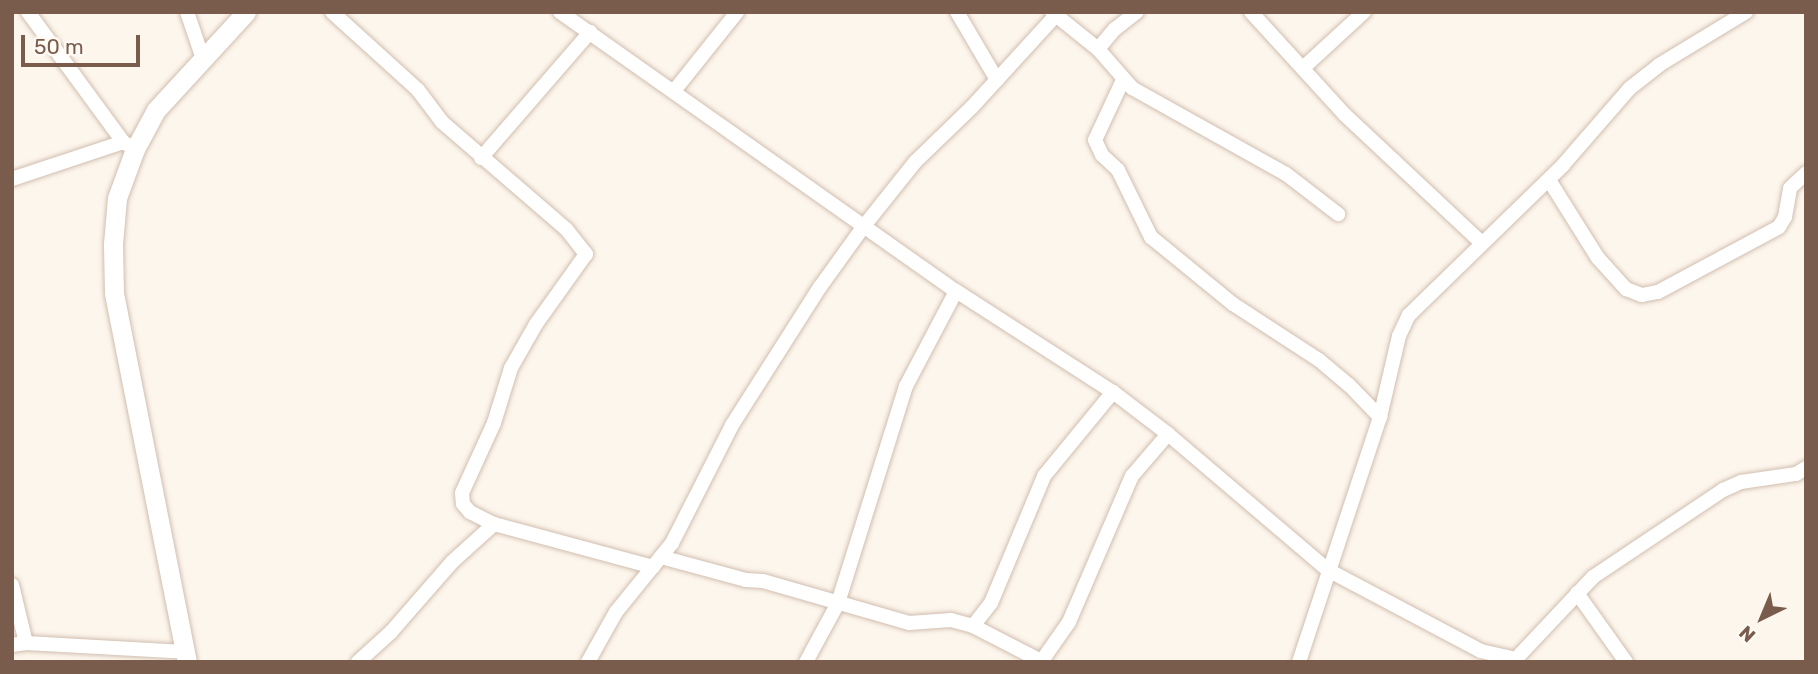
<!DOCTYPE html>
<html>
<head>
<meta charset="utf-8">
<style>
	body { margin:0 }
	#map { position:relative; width:1818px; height:674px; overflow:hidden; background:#fdf6ec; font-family:Rubik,sans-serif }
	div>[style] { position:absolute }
	.roads { filter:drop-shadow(0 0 2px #d1beb0) drop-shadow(0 0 2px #d1beb0) }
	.street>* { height:14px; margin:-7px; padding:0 7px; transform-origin:7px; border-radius:7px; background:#fff }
	.secondary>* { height:19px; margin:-9.5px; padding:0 9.5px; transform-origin:9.5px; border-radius:9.5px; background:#fff }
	span { translate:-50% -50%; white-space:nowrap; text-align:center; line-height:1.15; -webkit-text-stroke:5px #fffaf3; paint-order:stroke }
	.frame { position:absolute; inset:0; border:14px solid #7a5c4d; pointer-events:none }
	.north { position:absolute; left:1727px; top:583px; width:70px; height:70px; -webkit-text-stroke:5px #fffaf3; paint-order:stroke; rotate:223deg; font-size:19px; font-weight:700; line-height:28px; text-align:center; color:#7a5c4d }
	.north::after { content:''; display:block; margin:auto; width:24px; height:32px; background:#7a5c4d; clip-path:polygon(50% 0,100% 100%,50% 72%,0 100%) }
	.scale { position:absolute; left:21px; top:35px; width:119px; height:32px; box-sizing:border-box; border:4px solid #7a5c4d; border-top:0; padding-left:9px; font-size:21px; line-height:24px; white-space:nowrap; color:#7a5c4d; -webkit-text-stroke:5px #fffaf3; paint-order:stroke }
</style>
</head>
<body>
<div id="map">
	<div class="roads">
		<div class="street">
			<i style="left:28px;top:12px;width:161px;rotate:53.8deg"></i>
			<i style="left:123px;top:142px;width:14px;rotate:30deg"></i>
			<i style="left:187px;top:12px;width:50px;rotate:71.2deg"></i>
			<i style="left:332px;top:12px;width:116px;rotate:42.2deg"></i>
			<i style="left:418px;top:90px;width:40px;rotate:53deg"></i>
			<i style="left:442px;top:122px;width:165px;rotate:40.8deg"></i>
			<i style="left:567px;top:230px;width:31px;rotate:52deg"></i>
			<i style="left:586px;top:254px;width:86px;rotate:125.5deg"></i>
			<i style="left:536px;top:324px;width:51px;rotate:119.6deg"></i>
			<i style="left:511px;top:368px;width:58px;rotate:107.2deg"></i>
			<i style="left:494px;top:423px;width:77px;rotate:114.6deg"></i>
			<i style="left:462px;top:493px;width:11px;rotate:85deg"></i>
			<i style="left:463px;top:504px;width:11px;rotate:49deg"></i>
			<i style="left:470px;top:512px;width:27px;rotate:27deg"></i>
			<i style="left:494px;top:524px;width:165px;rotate:15.1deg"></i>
			<i style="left:560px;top:12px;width:484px;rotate:35.2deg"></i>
			<i style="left:956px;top:291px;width:187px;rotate:32.8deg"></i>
			<i style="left:1113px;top:392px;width:69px;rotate:37.4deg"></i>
			<i style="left:1168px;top:434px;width:210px;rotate:40.4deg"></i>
			<i style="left:1328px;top:570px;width:173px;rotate:27.9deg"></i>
			<i style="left:1481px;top:651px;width:35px;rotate:13deg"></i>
			<i style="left:957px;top:12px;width:79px;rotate:59.5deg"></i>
			<i style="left:1052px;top:12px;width:59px;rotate:38.8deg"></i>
			<i style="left:1098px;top:49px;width:52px;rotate:48.9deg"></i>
			<i style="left:1132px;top:88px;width:176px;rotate:29.2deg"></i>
			<i style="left:1286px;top:174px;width:66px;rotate:37.6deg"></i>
			<i style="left:1251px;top:12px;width:139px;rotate:47.6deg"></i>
			<i style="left:1345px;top:115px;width:187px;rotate:43.1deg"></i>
			<i style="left:1098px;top:49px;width:26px;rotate:-50deg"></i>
			<i style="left:1115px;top:29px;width:28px;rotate:-38deg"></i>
			<i style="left:1303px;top:68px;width:83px;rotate:-42.6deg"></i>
			<i style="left:1123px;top:80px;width:66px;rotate:115deg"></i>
			<i style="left:1095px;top:140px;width:17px;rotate:65deg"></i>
			<i style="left:1102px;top:155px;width:22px;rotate:43deg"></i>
			<i style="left:1118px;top:170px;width:75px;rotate:63.8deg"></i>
			<i style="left:1151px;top:237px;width:106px;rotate:39.3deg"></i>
			<i style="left:1233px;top:304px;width:103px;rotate:33.1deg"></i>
			<i style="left:1319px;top:360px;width:39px;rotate:40deg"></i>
			<i style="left:1349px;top:385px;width:45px;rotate:45.9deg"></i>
			<i style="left:674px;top:91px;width:101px;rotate:-51.4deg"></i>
			<i style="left:481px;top:158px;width:167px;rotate:-49.1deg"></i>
			<i style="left:12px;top:179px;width:117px;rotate:-18.4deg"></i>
			<i style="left:1549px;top:180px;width:92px;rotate:57.9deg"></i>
			<i style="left:1598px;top:258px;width:42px;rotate:47.9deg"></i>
			<i style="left:1626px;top:289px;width:17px;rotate:21deg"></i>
			<i style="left:1642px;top:295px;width:16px;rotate:-11deg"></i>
			<i style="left:1658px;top:292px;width:137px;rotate:-28.2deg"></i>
			<i style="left:1779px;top:227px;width:12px;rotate:-59deg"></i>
			<i style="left:1785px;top:217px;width:29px;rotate:-80deg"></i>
			<i style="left:1790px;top:188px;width:22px;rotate:-43deg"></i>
			<i style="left:661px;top:557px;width:88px;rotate:15.1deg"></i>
			<i style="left:746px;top:580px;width:17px;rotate:3deg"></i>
			<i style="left:763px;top:581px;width:152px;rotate:16deg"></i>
			<i style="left:909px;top:623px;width:42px;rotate:-4.1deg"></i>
			<i style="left:951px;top:620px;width:23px;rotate:15deg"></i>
			<i style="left:973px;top:626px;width:76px;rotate:27.2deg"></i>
			<i style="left:12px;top:585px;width:60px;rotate:76.4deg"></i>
			<i style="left:1577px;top:593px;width:85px;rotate:54.6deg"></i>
			<i style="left:973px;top:626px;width:29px;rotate:-52deg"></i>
			<i style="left:991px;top:603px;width:138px;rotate:-67.3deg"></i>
			<i style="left:1044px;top:476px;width:109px;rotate:-50.6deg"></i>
			<i style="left:12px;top:645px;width:14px;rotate:-8deg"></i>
			<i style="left:26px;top:643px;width:159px;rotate:3.2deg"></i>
			<i style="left:358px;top:662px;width:45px;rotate:-42.3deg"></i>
			<i style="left:391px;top:632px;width:93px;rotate:-48.9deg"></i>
			<i style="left:452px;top:562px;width:57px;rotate:-42.1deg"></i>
			<i style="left:588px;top:662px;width:57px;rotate:-60.8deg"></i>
			<i style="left:616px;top:612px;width:89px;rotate:-50.9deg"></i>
			<i style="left:672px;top:543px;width:132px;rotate:-63deg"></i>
			<i style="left:732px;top:425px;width:164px;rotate:-57.5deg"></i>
			<i style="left:820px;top:287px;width:75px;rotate:-54.2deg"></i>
			<i style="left:864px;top:226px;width:82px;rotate:-51.4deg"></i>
			<i style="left:915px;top:162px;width:79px;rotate:-44deg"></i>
			<i style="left:972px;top:107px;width:123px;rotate:-47.6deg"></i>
			<i style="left:806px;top:662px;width:67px;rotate:-61.5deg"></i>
			<i style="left:838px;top:603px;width:227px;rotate:-72.6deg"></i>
			<i style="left:906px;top:386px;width:107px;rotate:-62.2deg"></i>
			<i style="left:1041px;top:662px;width:49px;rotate:-55deg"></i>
			<i style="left:1069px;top:622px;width:159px;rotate:-66.7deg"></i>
			<i style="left:1132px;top:476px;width:55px;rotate:-49.4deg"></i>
			<i style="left:1299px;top:662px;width:258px;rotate:-71.7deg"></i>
			<i style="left:1380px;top:417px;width:83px;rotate:-76.8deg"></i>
			<i style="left:1399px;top:336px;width:23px;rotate:-65deg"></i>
			<i style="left:1409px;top:315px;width:215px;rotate:-44.2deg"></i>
			<i style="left:1563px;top:165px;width:102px;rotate:-49deg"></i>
			<i style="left:1630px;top:88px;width:37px;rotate:-38deg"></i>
			<i style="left:1659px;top:65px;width:102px;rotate:-31.3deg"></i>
			<i style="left:1513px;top:662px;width:117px;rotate:-46.7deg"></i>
			<i style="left:1593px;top:577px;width:156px;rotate:-33.8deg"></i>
			<i style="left:1723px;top:490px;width:20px;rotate:-24deg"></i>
			<i style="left:1741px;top:482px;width:56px;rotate:-8.3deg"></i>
			<i style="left:1796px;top:474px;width:12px;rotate:-31deg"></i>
		</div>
		<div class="secondary">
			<i style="left:187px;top:662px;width:376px;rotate:-101.2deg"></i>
			<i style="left:114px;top:293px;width:49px;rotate:-91.2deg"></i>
			<i style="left:113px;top:244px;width:46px;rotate:-85deg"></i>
			<i style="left:117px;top:198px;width:52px;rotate:-69.8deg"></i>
			<i style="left:135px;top:149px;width:44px;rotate:-61.7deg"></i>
			<i style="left:156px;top:110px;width:133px;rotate:-47.4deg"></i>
		</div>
	</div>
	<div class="frame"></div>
	<div class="north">N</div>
	<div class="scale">50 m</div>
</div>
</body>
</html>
